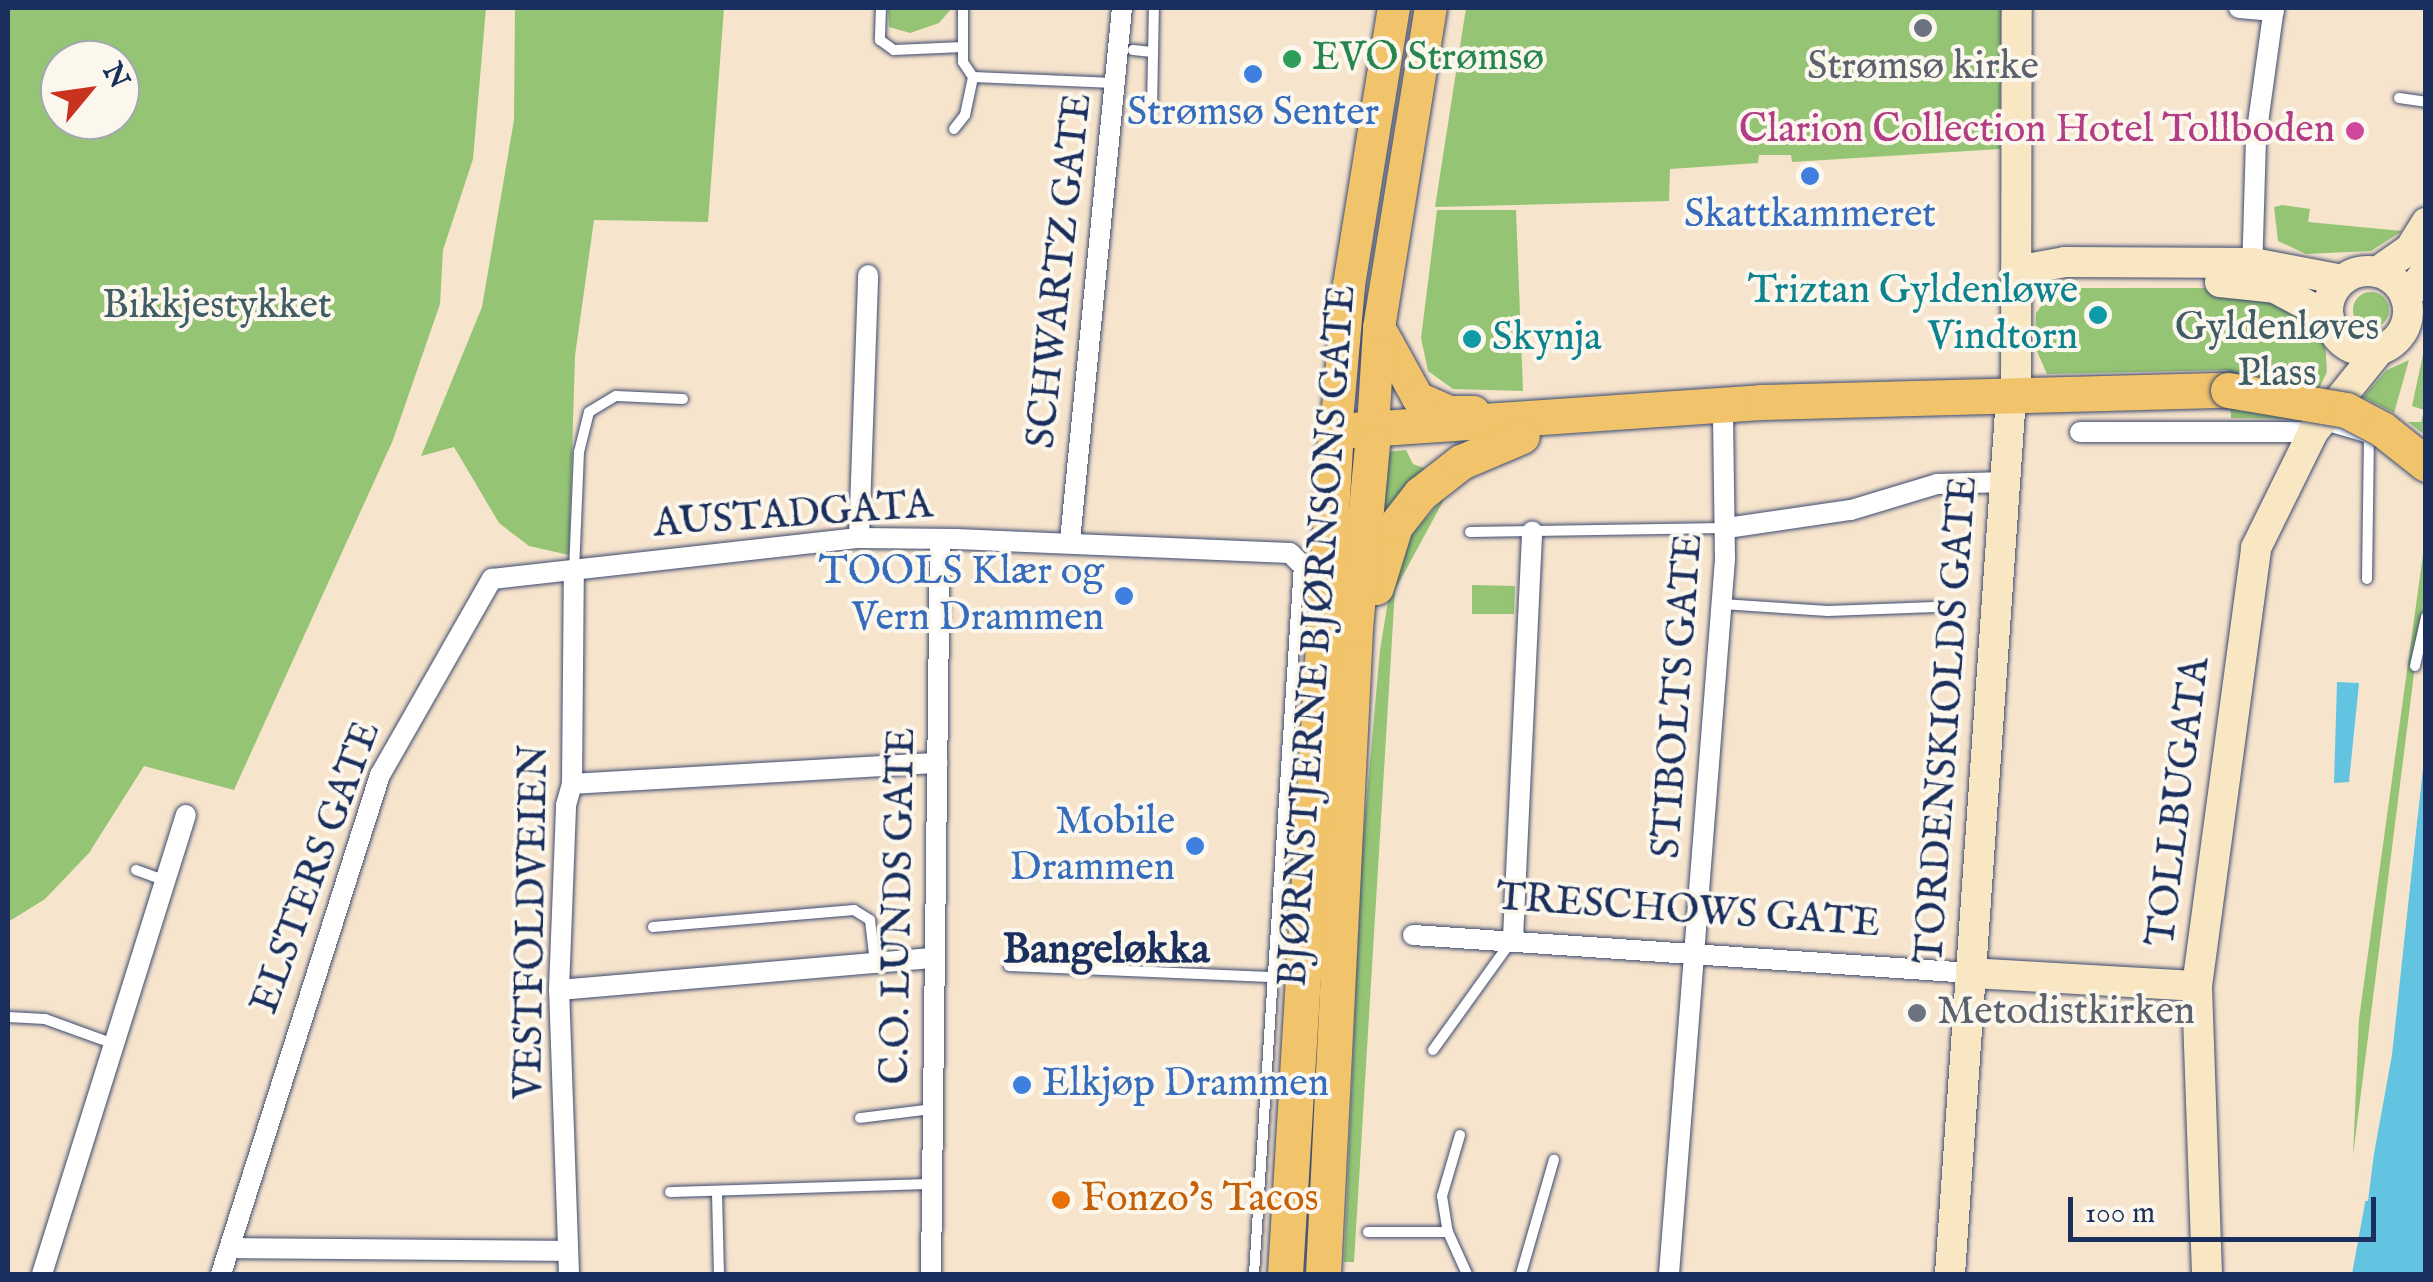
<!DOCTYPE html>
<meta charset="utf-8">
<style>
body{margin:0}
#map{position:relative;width:2433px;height:1282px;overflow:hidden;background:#f7e4cd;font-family:"IM FELL English",serif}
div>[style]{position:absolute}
.green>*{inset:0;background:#95c574}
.round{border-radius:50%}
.water>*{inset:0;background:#63c4e2}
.pier>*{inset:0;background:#f7e4cd}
.roads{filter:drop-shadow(0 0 2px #3c4a6f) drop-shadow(0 0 2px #3c4a6f)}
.service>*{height:10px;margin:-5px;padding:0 5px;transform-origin:5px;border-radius:5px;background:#fff}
.minor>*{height:20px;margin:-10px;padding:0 10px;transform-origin:10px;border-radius:10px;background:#fff}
.secondary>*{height:30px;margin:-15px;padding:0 15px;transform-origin:15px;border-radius:15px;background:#f9e7c3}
.secondary>.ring{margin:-15px;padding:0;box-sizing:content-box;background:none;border:30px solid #f9e7c3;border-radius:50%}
.primary>*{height:32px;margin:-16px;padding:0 16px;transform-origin:16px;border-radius:16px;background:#f1c36a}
.trunk>*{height:35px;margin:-17.5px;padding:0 17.5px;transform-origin:17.5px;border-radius:17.5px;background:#f1c36a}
.bridges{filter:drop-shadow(0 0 2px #3c4a6f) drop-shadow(0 0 2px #3c4a6f)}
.trunk-bridge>*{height:35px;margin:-17.5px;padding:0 17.5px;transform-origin:17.5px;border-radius:17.5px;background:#f1c36a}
.dots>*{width:28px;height:28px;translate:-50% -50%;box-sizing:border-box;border:5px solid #fbf7ec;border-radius:50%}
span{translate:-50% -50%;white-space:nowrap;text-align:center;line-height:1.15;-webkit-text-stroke:8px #fbf7ec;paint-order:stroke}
.leisure-label{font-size:40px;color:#27864d}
.left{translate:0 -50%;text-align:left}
.worship-label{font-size:40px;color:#5b616d}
.shop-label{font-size:40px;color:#366cbe}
.right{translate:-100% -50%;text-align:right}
.hotel-label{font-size:40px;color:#b23c85}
.street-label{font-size:40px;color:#1b2f5e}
.culture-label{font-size:40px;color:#0d838f}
.park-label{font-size:40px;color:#405c65}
.food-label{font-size:40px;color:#c56008}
.neighbourhood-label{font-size:42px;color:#1b2f5e;font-weight:700}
.frame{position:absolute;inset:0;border:10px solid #1b2f5e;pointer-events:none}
.north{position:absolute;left:40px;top:40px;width:100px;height:100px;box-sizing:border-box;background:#fbf7ec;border:2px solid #a1a7b3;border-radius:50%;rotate:61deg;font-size:28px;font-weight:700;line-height:40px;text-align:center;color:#1b2f5e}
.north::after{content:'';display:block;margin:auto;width:35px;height:45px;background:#c8321e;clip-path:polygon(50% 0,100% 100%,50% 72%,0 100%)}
.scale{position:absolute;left:2068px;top:1197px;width:308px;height:45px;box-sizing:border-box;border:5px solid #1b2f5e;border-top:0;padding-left:12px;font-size:30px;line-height:35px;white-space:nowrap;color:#1b2f5e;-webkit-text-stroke:8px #fbf7ec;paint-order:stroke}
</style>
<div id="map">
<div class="green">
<i style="clip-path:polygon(evenodd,8px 8px,486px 8px,473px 159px,443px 250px,440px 304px,393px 440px,234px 790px,144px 766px,89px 853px,45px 899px,8px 922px,8px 8px,60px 60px,120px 60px,120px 120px,60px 120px,60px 60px)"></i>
<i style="clip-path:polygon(515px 8px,724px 8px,708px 222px,594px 220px,575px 356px,569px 555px,529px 546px,499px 523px,454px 447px,421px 456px,482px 307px,514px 120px)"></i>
<i style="clip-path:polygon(888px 8px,952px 8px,939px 23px,910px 33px,889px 27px)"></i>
<i style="clip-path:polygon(1466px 8px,2001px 8px,2000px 149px,1792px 162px,1791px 155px,1759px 155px,1758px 163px,1670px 169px,1669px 201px,1435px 207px)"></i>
<i style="clip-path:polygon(2282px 205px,2310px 209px,2308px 222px,2402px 231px,2371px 251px,2306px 254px,2278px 241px,2274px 207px)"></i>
<i style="clip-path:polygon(1437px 210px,1516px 210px,1523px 391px,1453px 389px,1428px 371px,1421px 338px)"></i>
<i style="clip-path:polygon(2055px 288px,2240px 288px,2324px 324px,2327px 372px,2304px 419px,2231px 418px,2228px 370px,2047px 374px,2035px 347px,2036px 313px)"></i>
<i class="round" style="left:2353px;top:292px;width:36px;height:36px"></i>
<i style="clip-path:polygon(2425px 345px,2425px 435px,2408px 422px,2421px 422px,2424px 410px,2412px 406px)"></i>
<i style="clip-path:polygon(2409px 360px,2394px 413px,2363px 397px,2387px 370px)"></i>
<i style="clip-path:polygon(1406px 450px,1413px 464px,1427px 469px,1380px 526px,1383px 452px)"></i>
<i style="clip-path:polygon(1447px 494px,1395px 590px,1354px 1262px,1344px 1262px,1362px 851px,1380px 650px,1390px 589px,1408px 539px)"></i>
<i style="clip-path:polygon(2425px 540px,2425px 641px,2415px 666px,2353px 1156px,2359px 1019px)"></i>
<i style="clip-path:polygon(1472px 585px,1515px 586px,1514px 614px,1472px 614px)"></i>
</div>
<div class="water">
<i style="clip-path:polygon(2337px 682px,2359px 683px,2349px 782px,2334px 783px)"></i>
<i style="clip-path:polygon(2425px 746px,2425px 1274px,2352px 1274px,2392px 1055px)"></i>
</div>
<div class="pier">
<i style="clip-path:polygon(2426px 741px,2391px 1056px,2386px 1056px,2368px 1201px,2357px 1200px,2364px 1196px,2387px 1051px,2390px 979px)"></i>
</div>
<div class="roads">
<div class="service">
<i style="left:881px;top:8px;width:32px;rotate:92deg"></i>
<i style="left:880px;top:40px;width:17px;rotate:36deg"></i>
<i style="left:894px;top:50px;width:69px;rotate:-2.5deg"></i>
<i style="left:1133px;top:50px;width:19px;rotate:6deg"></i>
<i style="left:973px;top:77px;width:141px;rotate:2.4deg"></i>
<i style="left:2399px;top:98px;width:27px;rotate:8deg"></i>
<i style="left:1152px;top:108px;width:100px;rotate:-88.9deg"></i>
<i style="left:954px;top:129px;width:18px;rotate:-52deg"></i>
<i style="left:965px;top:115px;width:39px;rotate:-78deg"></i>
<i style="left:973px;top:77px;width:18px;rotate:-124deg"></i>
<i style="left:963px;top:62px;width:54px;rotate:-90deg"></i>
<i style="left:2324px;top:425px;width:43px;rotate:16.3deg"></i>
<i style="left:1470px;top:532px;width:254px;rotate:-0.9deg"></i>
<i style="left:574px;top:571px;width:119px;rotate:-87.6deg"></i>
<i style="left:579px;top:452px;width:41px;rotate:-76deg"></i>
<i style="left:589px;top:412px;width:31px;rotate:-31deg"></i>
<i style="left:616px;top:396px;width:67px;rotate:2.6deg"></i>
<i style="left:2367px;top:579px;width:141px;rotate:-89.2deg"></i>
<i style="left:1722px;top:604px;width:106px;rotate:3.8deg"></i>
<i style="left:1828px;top:611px;width:107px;rotate:-2.1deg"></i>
<i style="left:2415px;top:666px;width:50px;rotate:-77.3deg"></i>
<i style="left:136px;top:870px;width:30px;rotate:20deg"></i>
<i style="left:653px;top:927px;width:202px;rotate:-4.8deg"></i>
<i style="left:854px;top:910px;width:19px;rotate:32deg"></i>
<i style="left:870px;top:920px;width:43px;rotate:83.4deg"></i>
<i style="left:1009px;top:966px;width:262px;rotate:2.4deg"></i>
<i style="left:8px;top:1017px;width:37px;rotate:3deg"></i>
<i style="left:45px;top:1019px;width:73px;rotate:19.9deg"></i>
<i style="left:1433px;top:1050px;width:132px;rotate:-54.3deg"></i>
<i style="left:860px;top:1118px;width:73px;rotate:-7.1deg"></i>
<i style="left:1460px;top:1135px;width:64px;rotate:106.4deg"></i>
<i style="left:1442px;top:1196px;width:36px;rotate:81deg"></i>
<i style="left:1448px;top:1232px;width:46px;rotate:65.7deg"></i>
<i style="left:670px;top:1192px;width:261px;rotate:-1.8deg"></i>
<i style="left:717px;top:1193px;width:81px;rotate:88.6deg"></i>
<i style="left:1368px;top:1232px;width:80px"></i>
<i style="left:1254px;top:1274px;width:710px;rotate:-86.37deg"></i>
<i style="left:1521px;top:1274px;width:119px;rotate:-73.9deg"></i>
</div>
<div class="minor">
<i style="left:2239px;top:8px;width:35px;rotate:5deg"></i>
<i style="left:2252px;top:274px;width:137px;rotate:-88.3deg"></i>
<i style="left:2256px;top:137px;width:130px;rotate:-82.1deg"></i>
<i style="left:2080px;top:432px;width:233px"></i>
<i style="left:1727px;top:528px;width:125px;rotate:-8.3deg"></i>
<i style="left:1851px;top:510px;width:90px;rotate:-16.8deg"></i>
<i style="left:1937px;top:484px;width:68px;rotate:-1.7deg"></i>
<i style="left:859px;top:538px;width:263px;rotate:-88deg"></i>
<i style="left:1070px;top:541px;width:536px;rotate:-84.43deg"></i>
<i style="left:572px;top:784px;width:366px;rotate:-3.3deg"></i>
<i style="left:1413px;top:935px;width:559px;rotate:3.9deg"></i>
<i style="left:1513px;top:938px;width:407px;rotate:-87.3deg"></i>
<i style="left:559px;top:990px;width:374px;rotate:-4.9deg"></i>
<i style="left:230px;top:1248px;width:338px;rotate:0.5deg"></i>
<i style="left:42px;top:1274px;width:481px;rotate:-72.6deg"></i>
<i style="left:221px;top:1274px;width:524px;rotate:-72.33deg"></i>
<i style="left:380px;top:775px;width:226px;rotate:-60.3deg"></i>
<i style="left:492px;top:579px;width:369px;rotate:-6.4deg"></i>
<i style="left:859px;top:538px;width:97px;rotate:0.6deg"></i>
<i style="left:956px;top:539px;width:334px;rotate:2.4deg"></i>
<i style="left:1290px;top:553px;width:48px;rotate:45deg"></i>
<i style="left:569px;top:1274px;width:284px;rotate:-92deg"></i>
<i style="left:559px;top:990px;width:185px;rotate:-87.8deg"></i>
<i style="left:566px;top:805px;width:22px;rotate:-74deg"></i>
<i style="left:572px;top:784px;width:212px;rotate:-89.5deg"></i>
<i style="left:931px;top:1274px;width:735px;rotate:-89.3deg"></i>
<i style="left:1669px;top:1274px;width:717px;rotate:-85.52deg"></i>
<i style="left:1725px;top:559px;width:138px;rotate:-90.8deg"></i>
</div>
<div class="secondary">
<i style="left:2016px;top:271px;width:50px;rotate:-10.4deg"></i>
<i style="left:2065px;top:262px;width:188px;rotate:0.3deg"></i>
<i style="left:2253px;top:263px;width:91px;rotate:10.8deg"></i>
<i class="ring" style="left:2328px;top:271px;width:50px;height:50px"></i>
<i style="left:2377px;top:272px;width:40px;rotate:-34.9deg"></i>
<i style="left:2410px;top:249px;width:31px;rotate:-58deg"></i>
<i style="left:2220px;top:282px;width:55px;rotate:6.2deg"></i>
<i style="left:2275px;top:288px;width:61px;rotate:28.2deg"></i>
<i style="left:2406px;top:298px;width:34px;rotate:-53deg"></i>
<i style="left:2016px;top:392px;width:384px;rotate:-89.9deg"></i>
<i style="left:1971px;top:973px;width:226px;rotate:3.3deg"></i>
<i style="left:1950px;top:1274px;width:865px;rotate:-86.02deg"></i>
<i style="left:2207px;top:1274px;width:288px;rotate:-92deg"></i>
<i style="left:2197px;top:986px;width:442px;rotate:-82.3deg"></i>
<i style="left:2256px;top:548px;width:129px;rotate:-63.8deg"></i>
<i style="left:2313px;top:432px;width:107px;rotate:-51.1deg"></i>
</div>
<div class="primary">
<i style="left:1381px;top:331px;width:77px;rotate:61.1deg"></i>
<i style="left:1418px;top:398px;width:35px;rotate:24deg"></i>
<i style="left:1450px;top:412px;width:24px"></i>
<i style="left:1336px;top:431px;width:147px;rotate:-84.9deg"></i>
<i style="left:1349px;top:285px;width:281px;rotate:-80.8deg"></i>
<i style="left:1372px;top:444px;width:116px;rotate:-86.5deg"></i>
<i style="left:1379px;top:328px;width:324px;rotate:-80.8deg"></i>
</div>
<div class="trunk">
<i style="left:1336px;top:431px;width:426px;rotate:-3.9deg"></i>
<i style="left:1761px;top:402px;width:467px;rotate:-1.5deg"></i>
<i style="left:1376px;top:587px;width:64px;rotate:-72.7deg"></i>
<i style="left:1395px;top:526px;width:41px;rotate:-52deg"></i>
<i style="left:1420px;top:494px;width:52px;rotate:-38deg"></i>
<i style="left:1461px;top:462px;width:66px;rotate:-23.1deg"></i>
<i style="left:1285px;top:1274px;width:845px;rotate:-86.54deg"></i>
<i style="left:1323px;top:1274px;width:647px;rotate:-87.16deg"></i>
<i style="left:1355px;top:628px;width:185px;rotate:-84.7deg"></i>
</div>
</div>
<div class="bridges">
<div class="trunk-bridge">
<i style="left:2228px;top:390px;width:120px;rotate:9.6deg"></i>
<i style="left:2346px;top:410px;width:41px;rotate:27.8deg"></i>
<i style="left:2382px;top:429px;width:56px;rotate:38.5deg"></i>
</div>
</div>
<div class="dots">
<i style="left:1923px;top:28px;background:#6b7280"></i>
<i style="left:1292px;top:59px;background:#2e9e5b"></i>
<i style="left:1253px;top:74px;background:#3f7fe0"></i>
<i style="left:2355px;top:131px;background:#d1479c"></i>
<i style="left:1810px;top:176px;background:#3f7fe0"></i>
<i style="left:2098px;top:315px;background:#0f9aa8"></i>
<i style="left:1472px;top:339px;background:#0f9aa8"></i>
<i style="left:1124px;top:596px;background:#3f7fe0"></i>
<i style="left:1195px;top:846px;background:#3f7fe0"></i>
<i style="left:1917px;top:1013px;background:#6b7280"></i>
<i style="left:1022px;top:1085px;background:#3f7fe0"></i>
<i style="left:1061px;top:1200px;background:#e8710a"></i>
</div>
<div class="leisure-label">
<span class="left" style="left:1312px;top:59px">EVO Strømsø</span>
</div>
<div class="worship-label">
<span style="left:1923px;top:68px">Strømsø kirke</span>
<span class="left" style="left:1937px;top:1013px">Metodistkirken</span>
</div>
<div class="shop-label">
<span style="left:1253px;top:114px">Strømsø Senter</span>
<span style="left:1810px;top:216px">Skattkammeret</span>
<span class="right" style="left:1104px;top:596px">TOOLS Klær og<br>Vern Drammen</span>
<span class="right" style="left:1175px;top:846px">Mobile<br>Drammen</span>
<span class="left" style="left:1042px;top:1085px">Elkjøp Drammen</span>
</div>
<div class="hotel-label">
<span class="right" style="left:2335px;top:131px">Clarion Collection Hotel Tollboden</span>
</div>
<div class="street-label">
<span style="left:1061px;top:271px;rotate:-84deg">SCHWARTZ GATE</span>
<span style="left:793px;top:516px;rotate:-4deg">AUSTADGATA</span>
<span style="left:1319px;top:636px;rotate:-86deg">BJØRNSTJERNE BJØRNSONS GATE</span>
<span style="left:1679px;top:696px;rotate:-86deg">STIBOLTS GATE</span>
<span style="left:1948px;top:720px;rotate:-86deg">TORDENSKIOLDS GATE</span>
<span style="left:2180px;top:802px;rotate:-83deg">TOLLBUGATA</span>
<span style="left:317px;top:868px;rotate:-70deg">ELSTERS GATE</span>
<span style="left:900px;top:906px;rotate:-89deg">C.O. LUNDS GATE</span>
<span style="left:1688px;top:912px;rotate:4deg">TRESCHOWS GATE</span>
<span style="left:533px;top:922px;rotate:-89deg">VESTFOLDVEIEN</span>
</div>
<div class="culture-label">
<span class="right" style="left:2078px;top:315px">Triztan Gyldenløwe<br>Vindtorn</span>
<span class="left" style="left:1492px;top:339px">Skynja</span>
</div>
<div class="park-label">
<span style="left:217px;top:307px">Bikkjestykket</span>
<span style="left:2277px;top:352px">Gyldenløves<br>Plass</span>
</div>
<div class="food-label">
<span class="left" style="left:1081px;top:1200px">Fonzo's Tacos</span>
</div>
<div class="neighbourhood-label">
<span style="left:1106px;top:951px">Bangeløkka</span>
</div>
<div class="frame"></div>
<div class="north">N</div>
<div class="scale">100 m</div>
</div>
